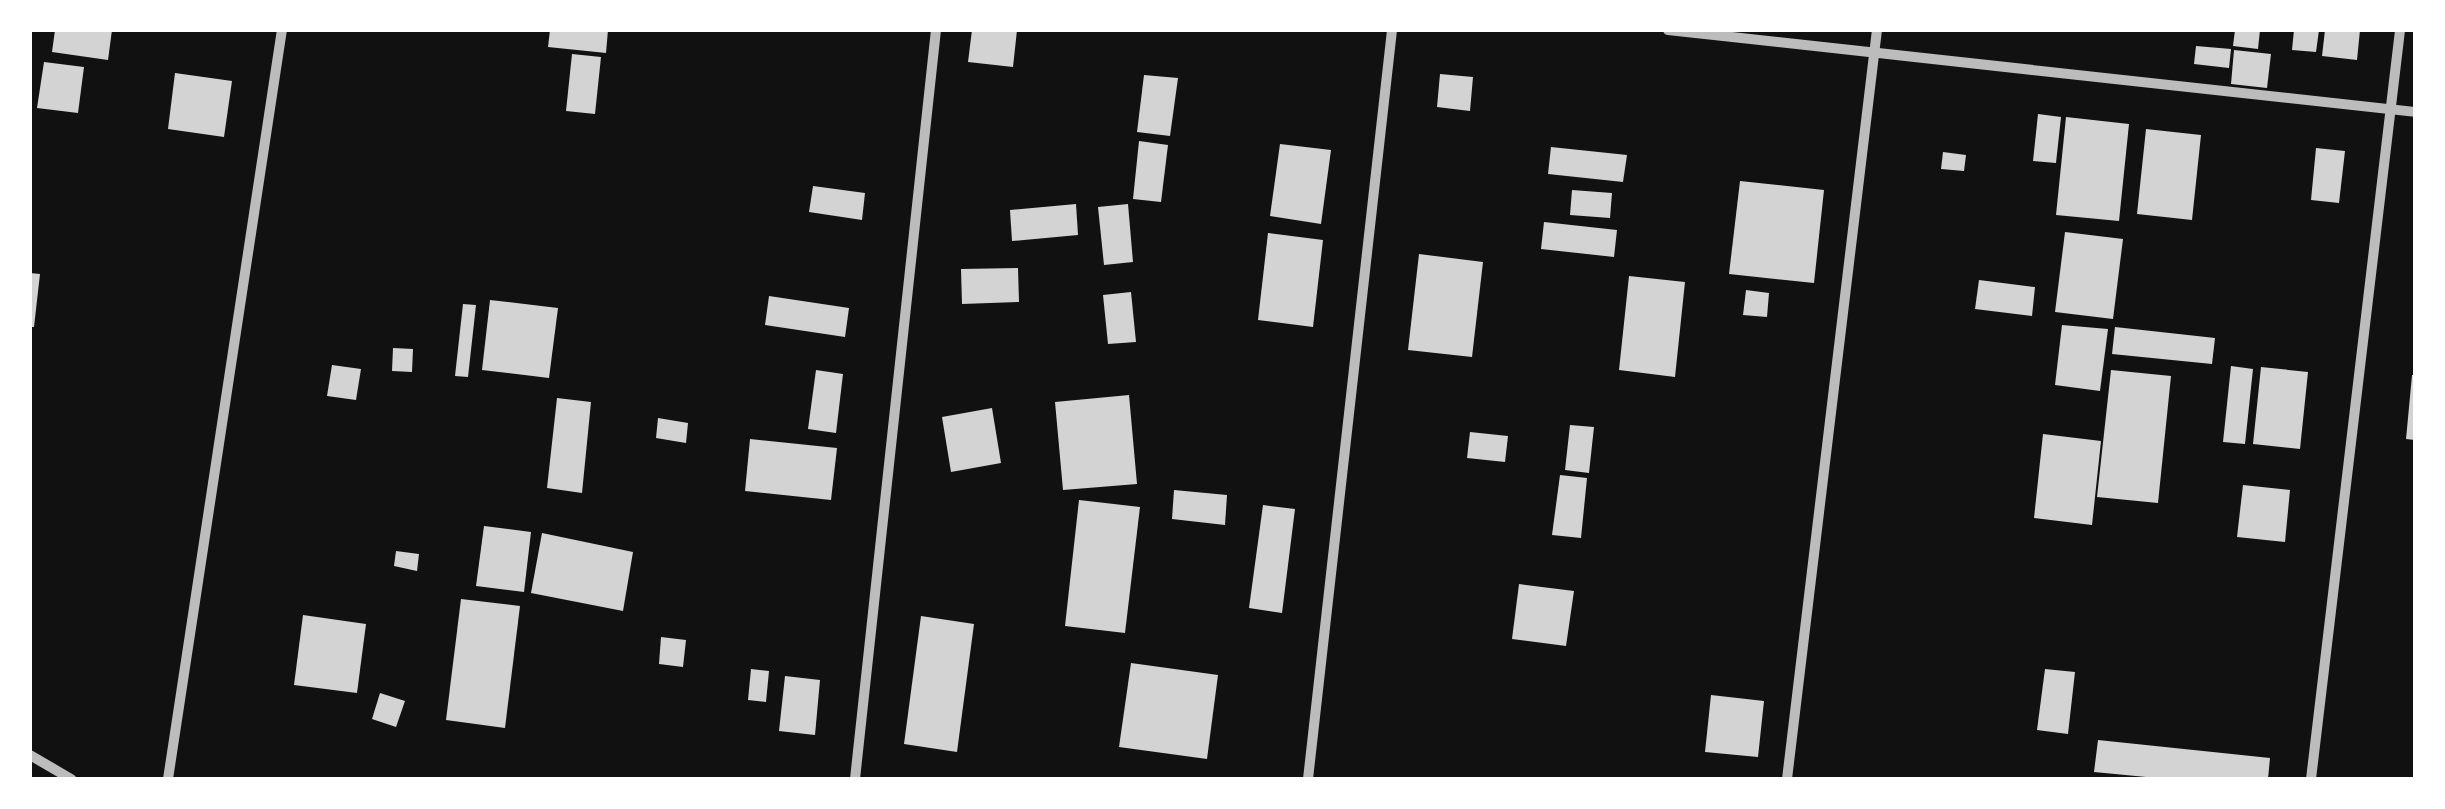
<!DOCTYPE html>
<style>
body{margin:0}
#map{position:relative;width:2445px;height:809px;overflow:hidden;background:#111;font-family:"Source Sans 3",sans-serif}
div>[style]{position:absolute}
.building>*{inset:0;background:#d3d3d3}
.minor>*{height:10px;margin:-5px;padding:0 5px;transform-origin:5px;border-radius:5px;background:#bcbcbc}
span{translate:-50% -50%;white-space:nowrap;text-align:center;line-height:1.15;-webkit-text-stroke:9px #fff;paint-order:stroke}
.frame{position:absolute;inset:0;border:32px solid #fff;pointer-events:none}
</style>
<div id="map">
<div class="building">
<i style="clip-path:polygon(55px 30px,112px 30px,108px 60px,52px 52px)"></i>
<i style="clip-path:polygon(550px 30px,608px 30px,606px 53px,548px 47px)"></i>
<i style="clip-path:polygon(972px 30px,1017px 30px,1013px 67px,968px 62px)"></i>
<i style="clip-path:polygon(2235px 30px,2260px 30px,2258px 49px,2233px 46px)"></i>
<i style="clip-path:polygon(2294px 30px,2319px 30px,2316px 52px,2292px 50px)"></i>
<i style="clip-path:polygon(2325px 30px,2360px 30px,2357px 60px,2322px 56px)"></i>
<i style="clip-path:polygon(2196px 46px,2231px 49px,2229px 68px,2194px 64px)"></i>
<i style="clip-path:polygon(2234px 50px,2271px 54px,2267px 88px,2231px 84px)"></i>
<i style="clip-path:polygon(572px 54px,601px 57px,595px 114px,566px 111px)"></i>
<i style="clip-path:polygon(44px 62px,84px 67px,78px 113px,37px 108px)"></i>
<i style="clip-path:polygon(175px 73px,232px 81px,224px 137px,168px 129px)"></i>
<i style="clip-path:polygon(1440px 74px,1473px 77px,1470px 111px,1437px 107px)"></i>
<i style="clip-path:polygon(1144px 75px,1178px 78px,1170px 136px,1137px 132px)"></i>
<i style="clip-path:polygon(2038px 114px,2061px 117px,2056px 163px,2033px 161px)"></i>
<i style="clip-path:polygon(2066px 117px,2129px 124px,2119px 221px,2056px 215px)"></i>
<i style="clip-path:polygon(2146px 129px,2201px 135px,2192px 220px,2137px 214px)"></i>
<i style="clip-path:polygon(1139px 141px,1168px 145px,1161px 202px,1133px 199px)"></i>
<i style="clip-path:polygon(1280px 144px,1331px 150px,1321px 224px,1270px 216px)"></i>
<i style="clip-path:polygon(1551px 147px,1627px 155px,1623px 182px,1548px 174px)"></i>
<i style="clip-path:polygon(2316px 148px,2345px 151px,2339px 203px,2311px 200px)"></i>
<i style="clip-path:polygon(1943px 152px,1966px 155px,1964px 171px,1941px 169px)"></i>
<i style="clip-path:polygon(1740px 181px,1824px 190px,1814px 283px,1729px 274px)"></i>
<i style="clip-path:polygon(813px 186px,865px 193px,862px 220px,809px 212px)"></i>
<i style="clip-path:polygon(1572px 190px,1612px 193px,1610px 218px,1570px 215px)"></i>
<i style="clip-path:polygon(1076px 204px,1078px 235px,1012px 241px,1010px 210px)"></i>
<i style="clip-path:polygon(1128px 204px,1133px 262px,1104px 265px,1098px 207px)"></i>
<i style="clip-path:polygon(1544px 222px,1617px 230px,1614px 257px,1541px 249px)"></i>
<i style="clip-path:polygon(2065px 232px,2123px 239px,2113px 319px,2055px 312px)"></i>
<i style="clip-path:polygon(1268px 233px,1323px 240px,1313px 327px,1258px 320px)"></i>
<i style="clip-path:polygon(1419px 254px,1483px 262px,1472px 357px,1408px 350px)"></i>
<i style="clip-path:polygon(1018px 268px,1019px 302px,962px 304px,961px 269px)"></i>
<i style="clip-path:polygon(30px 273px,40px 274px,34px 327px,30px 327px)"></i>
<i style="clip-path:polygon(1629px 276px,1685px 282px,1675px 377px,1619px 370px)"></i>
<i style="clip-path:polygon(1979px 280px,2035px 287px,2032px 316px,1975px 309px)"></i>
<i style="clip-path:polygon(1746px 290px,1769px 293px,1767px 317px,1743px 315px)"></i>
<i style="clip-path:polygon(1131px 292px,1136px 342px,1108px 344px,1103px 295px)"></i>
<i style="clip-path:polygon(769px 296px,849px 308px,845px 337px,765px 325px)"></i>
<i style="clip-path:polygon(490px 300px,558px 308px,549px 378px,482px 370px)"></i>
<i style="clip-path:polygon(463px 304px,476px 305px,468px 377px,455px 376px)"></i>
<i style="clip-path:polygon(2062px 325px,2108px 329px,2100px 391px,2055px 385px)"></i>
<i style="clip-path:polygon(2115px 327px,2215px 338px,2212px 364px,2112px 354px)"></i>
<i style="clip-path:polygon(393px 348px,413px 349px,412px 372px,392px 371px)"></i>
<i style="clip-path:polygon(332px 365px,361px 369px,356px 400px,327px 396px)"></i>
<i style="clip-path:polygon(2231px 366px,2253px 369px,2245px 444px,2223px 442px)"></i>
<i style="clip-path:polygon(2261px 367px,2308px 372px,2300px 449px,2253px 444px)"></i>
<i style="clip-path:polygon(816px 370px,843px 374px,836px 433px,808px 429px)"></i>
<i style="clip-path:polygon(2111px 370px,2171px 376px,2158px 503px,2097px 497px)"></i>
<i style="clip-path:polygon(2412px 375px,2415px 375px,2415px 440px,2406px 439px)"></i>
<i style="clip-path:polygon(1129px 395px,1137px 484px,1063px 490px,1055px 402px)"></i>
<i style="clip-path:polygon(557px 398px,591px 402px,582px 493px,547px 488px)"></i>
<i style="clip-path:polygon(992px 408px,1001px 463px,951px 472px,942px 417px)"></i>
<i style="clip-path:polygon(658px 418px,688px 423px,686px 443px,656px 438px)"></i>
<i style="clip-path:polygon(1570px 425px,1594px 427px,1589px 473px,1565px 470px)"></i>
<i style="clip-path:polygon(1470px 432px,1508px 436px,1505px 462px,1467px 458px)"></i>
<i style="clip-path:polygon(2043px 434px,2101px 441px,2092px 525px,2034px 518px)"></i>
<i style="clip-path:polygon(750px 439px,837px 448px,831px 500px,745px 491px)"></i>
<i style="clip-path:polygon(1560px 475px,1587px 478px,1581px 538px,1552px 535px)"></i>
<i style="clip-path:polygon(2243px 485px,2290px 490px,2285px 542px,2237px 537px)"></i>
<i style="clip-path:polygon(1174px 490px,1227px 495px,1225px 525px,1172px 519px)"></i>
<i style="clip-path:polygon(1079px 500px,1140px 507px,1125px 633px,1065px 626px)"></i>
<i style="clip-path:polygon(1263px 505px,1295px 509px,1282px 613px,1249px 608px)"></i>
<i style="clip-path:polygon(484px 526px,531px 532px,524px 592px,476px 586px)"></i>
<i style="clip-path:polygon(542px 533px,633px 552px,623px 611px,531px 593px)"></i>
<i style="clip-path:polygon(396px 551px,419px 554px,417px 571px,394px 566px)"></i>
<i style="clip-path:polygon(1519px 584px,1574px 591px,1566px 646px,1512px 639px)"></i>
<i style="clip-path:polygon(461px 599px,520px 606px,505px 728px,446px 720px)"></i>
<i style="clip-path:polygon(303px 615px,366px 624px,357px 693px,294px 685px)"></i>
<i style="clip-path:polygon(921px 616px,974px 624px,957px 752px,904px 744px)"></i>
<i style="clip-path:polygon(661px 637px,686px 640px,683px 667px,659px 664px)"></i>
<i style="clip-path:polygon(1131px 663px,1218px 675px,1207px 759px,1119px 747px)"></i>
<i style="clip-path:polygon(751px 669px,769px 671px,766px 702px,748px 700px)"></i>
<i style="clip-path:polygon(2045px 669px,2075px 672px,2068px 734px,2037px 730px)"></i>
<i style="clip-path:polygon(785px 676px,820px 680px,815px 735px,779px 731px)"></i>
<i style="clip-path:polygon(380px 693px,405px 701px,396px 727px,372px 719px)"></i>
<i style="clip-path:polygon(1711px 695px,1764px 701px,1758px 757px,1705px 752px)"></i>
<i style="clip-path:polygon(2098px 740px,2270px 758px,2268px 779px,2167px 779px,2094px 772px)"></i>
</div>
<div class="minor">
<i style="left:1668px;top:30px;width:751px;rotate:6.26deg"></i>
<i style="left:30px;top:755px;width:48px;rotate:30.3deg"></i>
<i style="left:168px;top:779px;width:758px;rotate:-81.35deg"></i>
<i style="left:855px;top:779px;width:753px;rotate:-83.83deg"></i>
<i style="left:1308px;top:779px;width:754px;rotate:-83.6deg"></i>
<i style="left:1787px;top:779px;width:754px;rotate:-83.15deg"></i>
<i style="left:2311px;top:779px;width:754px;rotate:-83.22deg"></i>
</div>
<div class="frame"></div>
</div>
